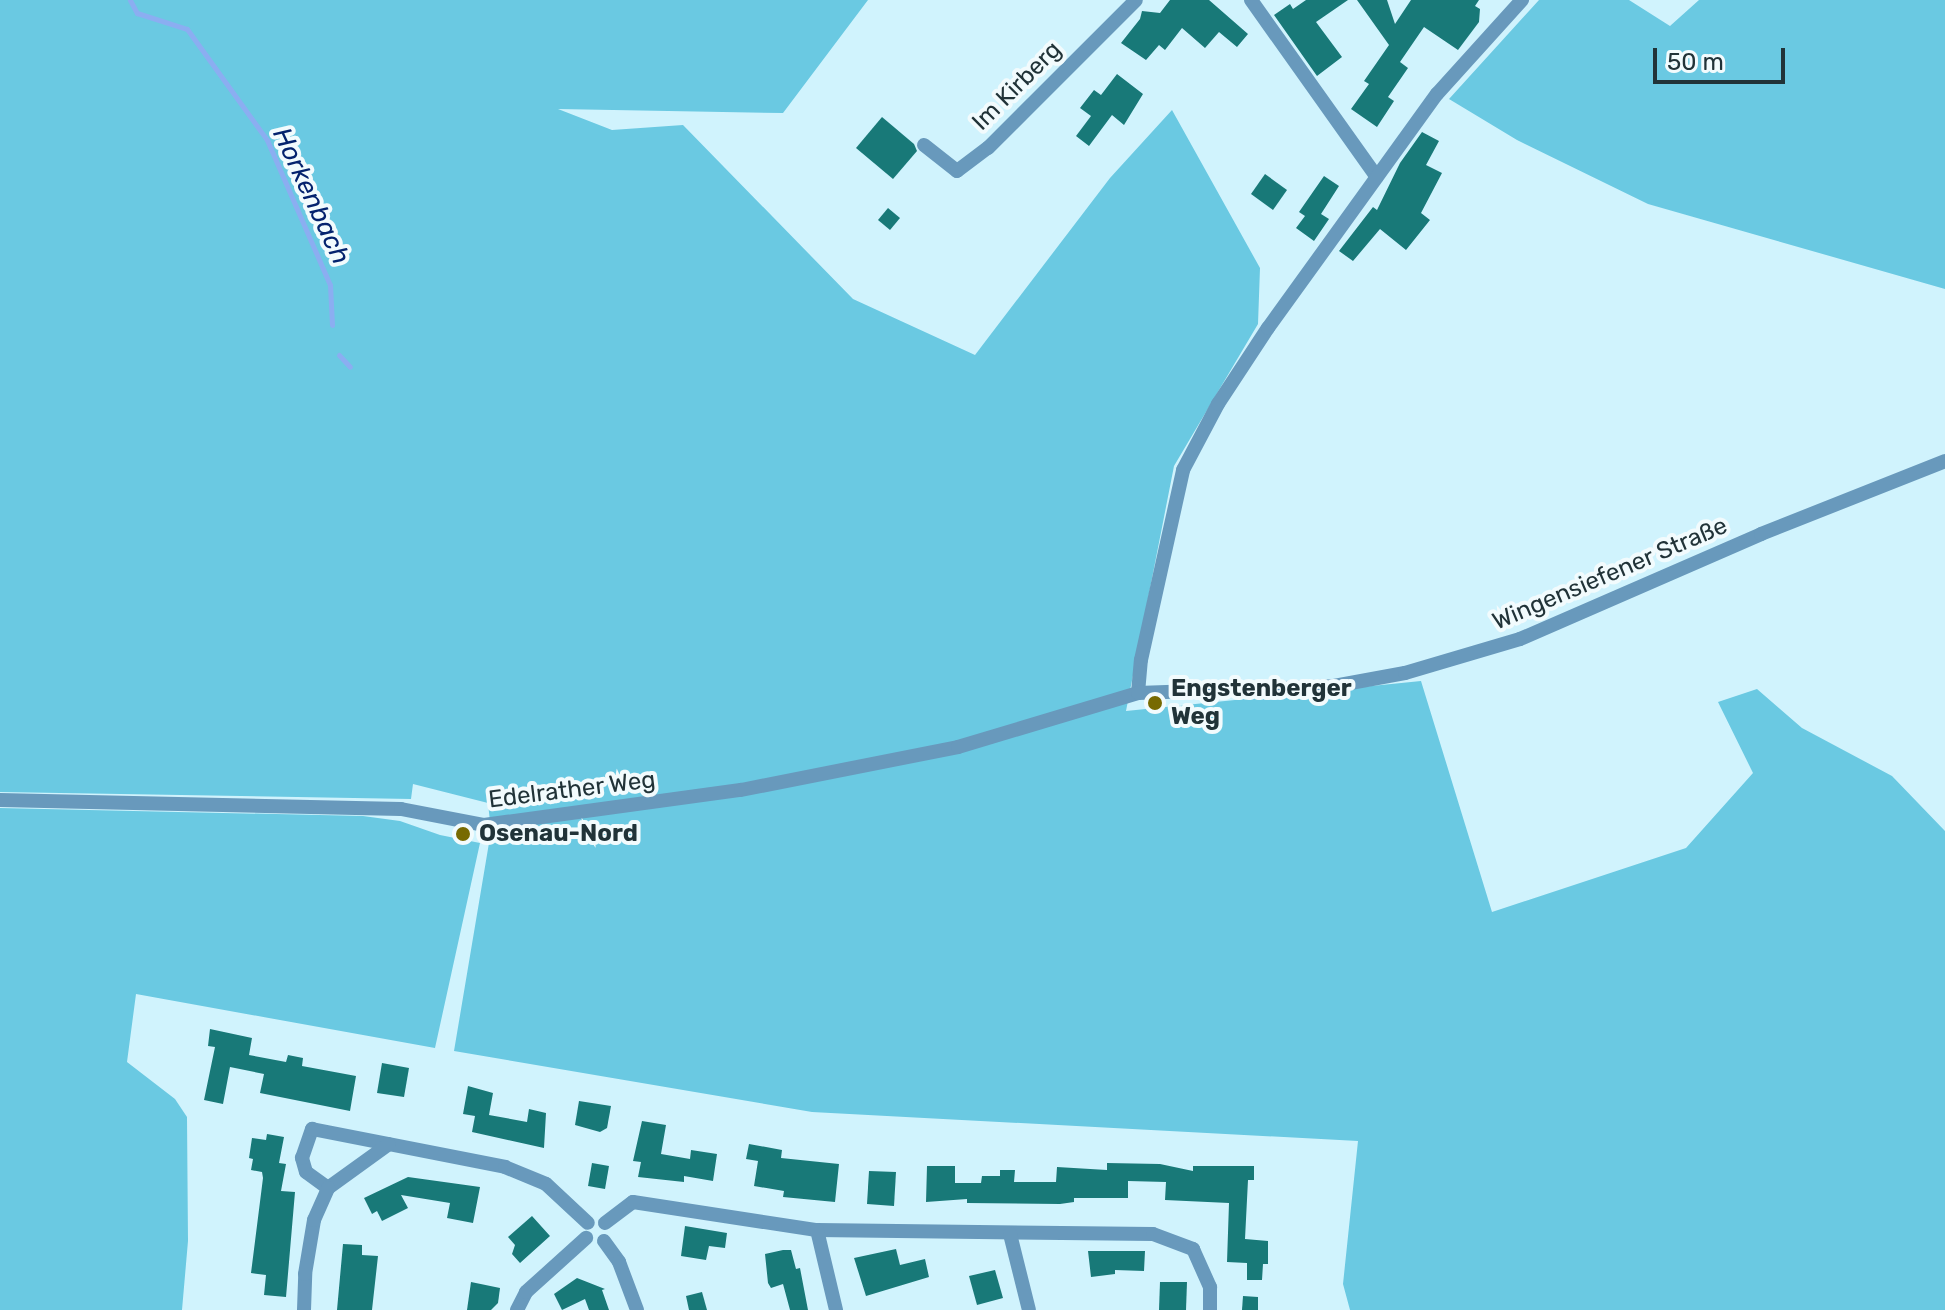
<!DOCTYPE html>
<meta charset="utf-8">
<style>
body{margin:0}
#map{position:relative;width:1945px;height:1310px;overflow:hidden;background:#d0f3fd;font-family:Rubik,sans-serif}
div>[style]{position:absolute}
.green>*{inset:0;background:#6ac9e2}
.stream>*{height:5px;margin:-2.5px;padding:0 2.5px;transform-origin:2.5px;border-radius:2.5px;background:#8baef1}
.building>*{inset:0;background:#187978}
.street>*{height:14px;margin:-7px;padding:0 7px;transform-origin:7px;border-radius:7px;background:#6899bc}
.dots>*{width:22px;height:22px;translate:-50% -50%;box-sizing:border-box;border:4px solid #f2fbfd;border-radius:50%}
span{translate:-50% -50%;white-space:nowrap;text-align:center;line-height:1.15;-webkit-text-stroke:8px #f2fbfd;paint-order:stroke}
.street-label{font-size:24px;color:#213338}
.poi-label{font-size:24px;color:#213338;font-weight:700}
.left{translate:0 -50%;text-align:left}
.water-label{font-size:26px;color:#04236e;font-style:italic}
.scale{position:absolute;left:1653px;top:48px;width:132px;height:36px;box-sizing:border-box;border:4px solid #213338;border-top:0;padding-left:10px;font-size:24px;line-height:28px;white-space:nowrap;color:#213338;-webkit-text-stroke:6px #f2fbfd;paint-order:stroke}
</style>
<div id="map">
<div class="green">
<i style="clip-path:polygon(0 0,868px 0,783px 113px,558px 109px,612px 130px,683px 125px,853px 299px,975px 355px,1110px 178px,1172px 110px,1260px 268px,1258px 324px,1174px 466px,1126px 711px,1421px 681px,1492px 912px,1686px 848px,1753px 773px,1718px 702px,1757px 689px,1802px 728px,1892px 776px,1945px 831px,1945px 1310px,1350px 1310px,1343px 1284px,1358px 1141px,812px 1112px,454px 1051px,491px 831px,488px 803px,413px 784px,411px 799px,0 792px)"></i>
<i style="clip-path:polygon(1539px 0,1629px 0,1670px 26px,1699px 0,1945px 0,1945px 289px,1648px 204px,1517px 140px,1449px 99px)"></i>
<i style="clip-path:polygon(0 808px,363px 816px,400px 821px,440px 835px,480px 843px,435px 1048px,136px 994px,127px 1062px,175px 1099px,187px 1117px,188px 1241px,182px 1310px,0 1310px)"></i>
</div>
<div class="stream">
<i style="left:130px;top:0;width:15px;rotate:62deg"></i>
<i style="left:137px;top:13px;width:52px;rotate:17.7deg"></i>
<i style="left:187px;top:29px;width:137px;rotate:54.2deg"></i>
<i style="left:267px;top:140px;width:158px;rotate:66.5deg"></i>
<i style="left:330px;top:285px;width:40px;rotate:87.1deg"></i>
<i style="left:339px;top:355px;width:16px;rotate:47deg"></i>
</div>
<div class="building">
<i style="clip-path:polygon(1170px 0,1209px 0,1248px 34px,1237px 47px,1219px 32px,1205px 48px,1182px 28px,1165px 50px,1159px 45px,1146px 60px,1121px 43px,1140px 19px,1142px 11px,1160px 13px)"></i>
<i style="clip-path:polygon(1306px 0,1348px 0,1316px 22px,1342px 57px,1317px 76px,1274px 15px,1290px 4px,1293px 9px)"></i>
<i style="clip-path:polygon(1357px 0,1387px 0,1395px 24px,1411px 0,1479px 0,1475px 6px,1480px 9px,1479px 22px,1458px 50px,1424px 27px,1400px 62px,1408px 68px,1388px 97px,1394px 101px,1377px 127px,1351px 109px,1369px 84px,1364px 81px,1389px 45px)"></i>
<i style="clip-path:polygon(1117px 74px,1143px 94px,1124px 125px,1112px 115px,1089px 146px,1076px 136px,1091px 116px,1080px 108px,1094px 90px,1101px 95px)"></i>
<i style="clip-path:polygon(882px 117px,914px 144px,917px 151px,893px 179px,856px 148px)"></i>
<i style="clip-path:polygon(1422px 132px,1439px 141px,1426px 165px,1442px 173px,1421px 213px,1430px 220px,1406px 250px,1380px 229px,1353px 261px,1339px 251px,1373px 207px,1377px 210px,1400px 163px)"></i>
<i style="clip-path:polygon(1265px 174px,1287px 190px,1273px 210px,1251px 194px)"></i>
<i style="clip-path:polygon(1324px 176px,1339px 186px,1321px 214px,1329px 219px,1314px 241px,1296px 228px,1305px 216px,1299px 212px)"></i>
<i style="clip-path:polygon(888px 208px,900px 218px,890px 230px,878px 220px)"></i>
<i style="clip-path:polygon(210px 1029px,252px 1038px,249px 1055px,286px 1062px,288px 1055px,303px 1058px,302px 1066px,356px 1076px,350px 1111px,260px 1093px,264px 1074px,230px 1067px,223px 1104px,204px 1100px,215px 1047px,208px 1046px)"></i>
<i style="clip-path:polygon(382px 1063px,409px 1068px,404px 1097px,377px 1093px)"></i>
<i style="clip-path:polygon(468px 1086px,493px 1093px,489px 1115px,527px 1122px,529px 1109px,546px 1113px,544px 1148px,472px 1132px,475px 1116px,463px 1114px)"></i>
<i style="clip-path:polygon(579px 1101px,611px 1106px,607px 1128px,600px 1132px,575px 1125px)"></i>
<i style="clip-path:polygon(642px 1121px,666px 1125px,661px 1154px,690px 1159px,691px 1150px,717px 1154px,713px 1181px,684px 1176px,684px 1182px,638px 1177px,641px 1162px,633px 1161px)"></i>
<i style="clip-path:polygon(267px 1134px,284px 1137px,279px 1163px,286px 1164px,281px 1191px,295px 1192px,286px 1297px,264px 1295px,266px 1275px,251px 1273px,263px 1178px,262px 1172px,251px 1170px,253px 1159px,249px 1158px,252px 1138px,266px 1140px)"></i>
<i style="clip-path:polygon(749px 1144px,782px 1150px,781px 1158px,839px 1164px,835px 1202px,783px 1197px,784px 1191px,754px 1186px,758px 1161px,746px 1159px)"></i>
<i style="clip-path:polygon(592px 1163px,609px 1166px,605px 1189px,588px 1186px)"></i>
<i style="clip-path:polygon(1107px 1163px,1160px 1164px,1193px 1171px,1193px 1166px,1254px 1166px,1254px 1180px,1248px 1180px,1245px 1239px,1268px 1241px,1268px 1264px,1263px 1264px,1262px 1280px,1247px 1280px,1247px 1263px,1227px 1262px,1229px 1203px,1165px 1200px,1166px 1182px,1128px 1181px,1128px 1198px,1074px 1198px,1074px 1202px,1060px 1204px,967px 1203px,967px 1199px,926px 1202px,927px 1166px,955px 1166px,955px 1183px,981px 1183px,982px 1176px,1000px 1176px,1000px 1170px,1015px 1170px,1014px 1182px,1056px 1182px,1057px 1167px,1107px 1170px)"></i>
<i style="clip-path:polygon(869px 1171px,896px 1172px,894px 1206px,867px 1204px)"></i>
<i style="clip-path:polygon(408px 1177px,480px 1187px,473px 1223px,447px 1218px,450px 1203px,401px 1195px,408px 1208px,382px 1221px,377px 1211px,372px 1214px,364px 1198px)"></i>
<i style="clip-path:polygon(532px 1216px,550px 1236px,520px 1263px,512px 1254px,515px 1245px,508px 1237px)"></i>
<i style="clip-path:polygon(685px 1226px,727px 1233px,725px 1248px,709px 1246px,706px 1260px,681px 1256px)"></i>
<i style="clip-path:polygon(343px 1244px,362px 1245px,362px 1255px,378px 1256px,372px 1310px,337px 1310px)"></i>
<i style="clip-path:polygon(896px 1249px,900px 1265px,925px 1259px,929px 1277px,866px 1296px,854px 1258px)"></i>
<i style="clip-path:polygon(783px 1250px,791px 1250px,796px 1269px,800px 1268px,808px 1310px,790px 1310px,783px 1284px,771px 1288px,768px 1283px,765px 1254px)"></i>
<i style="clip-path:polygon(1088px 1251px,1145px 1251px,1144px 1271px,1115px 1270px,1115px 1274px,1091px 1277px)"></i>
<i style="clip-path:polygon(995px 1270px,1003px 1298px,977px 1305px,969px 1276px)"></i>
<i style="clip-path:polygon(577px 1278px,605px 1289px,602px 1290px,609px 1310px,589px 1310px,585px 1299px,562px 1310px,554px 1294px)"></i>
<i style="clip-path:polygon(471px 1282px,500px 1288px,498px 1303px,491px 1310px,467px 1310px)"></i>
<i style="clip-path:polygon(1160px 1282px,1187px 1282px,1186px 1310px,1159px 1310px)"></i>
<i style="clip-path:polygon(702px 1292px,707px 1310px,689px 1310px,686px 1296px)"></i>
<i style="clip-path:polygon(1243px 1296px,1258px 1297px,1258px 1310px,1242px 1310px)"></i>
</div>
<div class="street">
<i style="left:1251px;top:0;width:217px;rotate:54.6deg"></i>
<i style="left:924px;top:145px;width:42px;rotate:38.2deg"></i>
<i style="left:957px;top:171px;width:39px;rotate:-37deg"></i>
<i style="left:988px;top:148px;width:209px;rotate:-45deg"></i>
<i style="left:1138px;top:693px;width:33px;rotate:-85deg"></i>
<i style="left:1141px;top:660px;width:195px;rotate:-77.5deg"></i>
<i style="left:1183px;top:470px;width:75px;rotate:-62.1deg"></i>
<i style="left:1218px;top:404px;width:91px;rotate:-56.7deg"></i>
<i style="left:1268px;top:328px;width:289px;rotate:-54.2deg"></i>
<i style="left:1437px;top:94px;width:127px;rotate:-47.9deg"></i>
<i style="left:0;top:800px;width:401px;rotate:1.3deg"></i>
<i style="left:401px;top:809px;width:85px;rotate:10.9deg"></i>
<i style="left:484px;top:825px;width:259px;rotate:-7.8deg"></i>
<i style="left:741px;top:790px;width:221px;rotate:-11.2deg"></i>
<i style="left:958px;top:747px;width:188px;rotate:-16.7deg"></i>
<i style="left:1138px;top:693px;width:196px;rotate:-2deg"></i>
<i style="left:1334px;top:686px;width:72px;rotate:-10.4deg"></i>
<i style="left:1405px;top:673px;width:120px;rotate:-16.5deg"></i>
<i style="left:1520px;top:639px;width:263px;rotate:-23.5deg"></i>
<i style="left:1761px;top:534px;width:198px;rotate:-21.6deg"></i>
<i style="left:328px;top:1188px;width:27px;rotate:-144deg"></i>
<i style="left:306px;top:1172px;width:15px;rotate:-106deg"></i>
<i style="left:302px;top:1158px;width:31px;rotate:-71deg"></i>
<i style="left:312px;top:1129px;width:197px;rotate:11.1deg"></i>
<i style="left:505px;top:1167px;width:44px;rotate:22.5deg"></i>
<i style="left:546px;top:1184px;width:57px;rotate:42.9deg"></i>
<i style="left:328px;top:1188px;width:75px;rotate:-35.8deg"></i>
<i style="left:605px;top:1223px;width:35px;rotate:-37deg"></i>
<i style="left:633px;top:1202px;width:186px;rotate:8.7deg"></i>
<i style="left:817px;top:1230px;width:336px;rotate:0.7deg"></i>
<i style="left:1153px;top:1234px;width:43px;rotate:20.6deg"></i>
<i style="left:1193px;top:1249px;width:42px;rotate:65.9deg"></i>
<i style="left:1210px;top:1287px;width:23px;rotate:90deg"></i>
<i style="left:817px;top:1230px;width:82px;rotate:76.6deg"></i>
<i style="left:1010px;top:1234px;width:78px;rotate:76deg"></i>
<i style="left:604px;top:1241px;width:26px;rotate:54deg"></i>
<i style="left:619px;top:1262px;width:51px;rotate:69.4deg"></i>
<i style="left:304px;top:1310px;width:36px;rotate:-88deg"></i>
<i style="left:305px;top:1274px;width:55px;rotate:-80.5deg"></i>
<i style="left:314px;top:1220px;width:35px;rotate:-66deg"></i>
<i style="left:517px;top:1310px;width:20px;rotate:-63deg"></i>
<i style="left:526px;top:1292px;width:81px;rotate:-42deg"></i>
</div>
<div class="dots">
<i style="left:1155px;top:703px;background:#776a01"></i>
<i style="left:463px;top:834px;background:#776a01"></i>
</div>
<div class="street-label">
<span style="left:1017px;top:86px;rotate:-45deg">Im Kirberg</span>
<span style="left:1610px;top:574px;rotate:-23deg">Wingensiefener Straße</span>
<span style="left:572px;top:790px;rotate:-7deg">Edelrather Weg</span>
</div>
<div class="poi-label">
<span class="left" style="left:1171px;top:703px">Engstenberger<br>Weg</span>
<span class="left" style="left:479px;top:834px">Osenau-Nord</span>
</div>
<div class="water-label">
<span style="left:311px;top:196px;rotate:65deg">Horkenbach</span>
</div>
<div class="scale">50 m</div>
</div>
